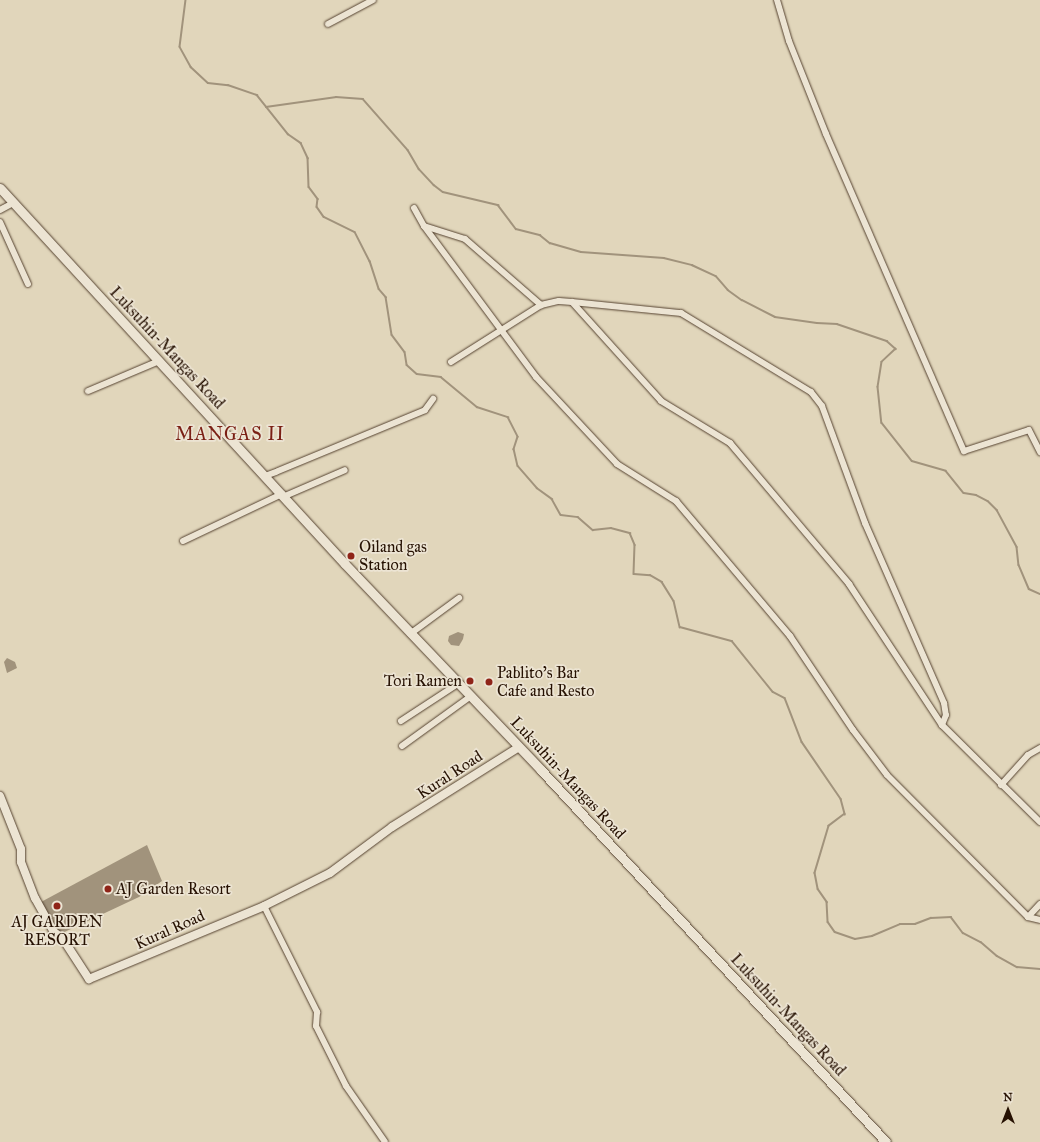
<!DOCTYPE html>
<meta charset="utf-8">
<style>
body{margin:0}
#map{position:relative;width:1040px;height:1142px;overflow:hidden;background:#e1d6bb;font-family:"IM FELL Great Primer",serif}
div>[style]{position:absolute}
.water>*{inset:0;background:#a1937c}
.stream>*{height:1.5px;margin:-0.75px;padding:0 0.75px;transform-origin:0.75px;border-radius:0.75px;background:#a1937c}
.roads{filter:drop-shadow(0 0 1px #554230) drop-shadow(0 0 1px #554230)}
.minor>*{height:6px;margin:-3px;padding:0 3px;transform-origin:3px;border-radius:3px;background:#ece4d3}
.tertiary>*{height:8px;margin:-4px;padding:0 4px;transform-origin:4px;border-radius:4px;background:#ece4d3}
.secondary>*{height:9px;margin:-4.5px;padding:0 4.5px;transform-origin:4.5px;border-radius:4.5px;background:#ece4d3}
.dots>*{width:11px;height:11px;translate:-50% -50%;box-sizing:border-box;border:2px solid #ece4d3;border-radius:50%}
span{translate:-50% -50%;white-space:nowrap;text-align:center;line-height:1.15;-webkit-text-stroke:3.5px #ece4d3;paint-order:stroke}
.street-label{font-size:16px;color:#261102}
.poi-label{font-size:16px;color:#261102}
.left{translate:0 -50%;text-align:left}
.right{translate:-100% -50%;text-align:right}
.quarter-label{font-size:18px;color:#7a1f14;letter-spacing:1px}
.north{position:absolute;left:988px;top:1090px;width:40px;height:40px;-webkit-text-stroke:3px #ece4d3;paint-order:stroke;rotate:0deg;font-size:11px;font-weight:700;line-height:16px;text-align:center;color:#261102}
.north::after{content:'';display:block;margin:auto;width:14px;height:18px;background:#261102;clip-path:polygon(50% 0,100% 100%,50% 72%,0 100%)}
</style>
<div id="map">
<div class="water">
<i style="clip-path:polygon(458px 632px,464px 634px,463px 639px,459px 646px,451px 645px,448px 641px,449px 636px)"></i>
<i style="clip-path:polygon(7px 658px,15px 662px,17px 668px,7px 673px,4px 662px)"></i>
<i style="clip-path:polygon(147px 845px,162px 881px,139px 897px,58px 935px,41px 902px)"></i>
</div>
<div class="stream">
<i style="left:186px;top:0;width:47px;rotate:97.3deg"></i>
<i style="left:180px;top:47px;width:23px;rotate:61deg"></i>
<i style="left:191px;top:67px;width:23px;rotate:43deg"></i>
<i style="left:208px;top:83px;width:20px;rotate:6deg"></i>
<i style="left:228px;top:85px;width:31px;rotate:19deg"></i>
<i style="left:257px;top:95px;width:50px;rotate:51.5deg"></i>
<i style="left:288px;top:134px;width:16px;rotate:35deg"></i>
<i style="left:301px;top:143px;width:17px;rotate:65deg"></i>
<i style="left:308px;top:158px;width:29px;rotate:88deg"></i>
<i style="left:309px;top:187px;width:15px;rotate:53deg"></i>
<i style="left:318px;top:199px;width:8px;rotate:97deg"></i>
<i style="left:317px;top:207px;width:12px;rotate:55deg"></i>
<i style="left:324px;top:217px;width:34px;rotate:26deg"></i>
<i style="left:355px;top:232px;width:33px;rotate:63deg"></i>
<i style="left:370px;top:261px;width:29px;rotate:72deg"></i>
<i style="left:379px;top:289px;width:11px;rotate:49deg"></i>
<i style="left:386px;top:297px;width:38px;rotate:81deg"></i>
<i style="left:392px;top:335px;width:21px;rotate:53deg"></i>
<i style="left:405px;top:352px;width:13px;rotate:81deg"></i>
<i style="left:407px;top:365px;width:13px;rotate:42deg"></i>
<i style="left:417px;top:374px;width:24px;rotate:7deg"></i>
<i style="left:441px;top:377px;width:47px;rotate:39.8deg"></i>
<i style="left:477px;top:407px;width:33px;rotate:18deg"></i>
<i style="left:508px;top:417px;width:22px;rotate:63deg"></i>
<i style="left:518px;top:437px;width:13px;rotate:108deg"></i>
<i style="left:514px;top:449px;width:17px;rotate:77deg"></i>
<i style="left:518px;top:466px;width:29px;rotate:49deg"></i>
<i style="left:537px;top:488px;width:19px;rotate:36deg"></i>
<i style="left:552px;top:499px;width:18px;rotate:61deg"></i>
<i style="left:561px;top:515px;width:17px;rotate:7deg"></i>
<i style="left:578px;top:517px;width:20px;rotate:41deg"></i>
<i style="left:593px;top:530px;width:18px;rotate:-6deg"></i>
<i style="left:611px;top:528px;width:20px;rotate:15deg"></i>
<i style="left:630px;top:533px;width:13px;rotate:67deg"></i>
<i style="left:635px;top:545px;width:29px;rotate:92deg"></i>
<i style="left:634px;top:574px;width:16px;rotate:4deg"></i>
<i style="left:650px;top:575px;width:14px;rotate:30deg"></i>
<i style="left:662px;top:582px;width:22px;rotate:58deg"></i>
<i style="left:674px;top:601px;width:27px;rotate:77deg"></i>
<i style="left:680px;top:627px;width:54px;rotate:15.1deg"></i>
<i style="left:732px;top:641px;width:65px;rotate:51.2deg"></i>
<i style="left:773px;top:692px;width:13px;rotate:27deg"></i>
<i style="left:785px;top:698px;width:47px;rotate:68.9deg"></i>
<i style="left:802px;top:742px;width:69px;rotate:55.6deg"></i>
<i style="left:841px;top:799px;width:16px;rotate:75deg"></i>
<i style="left:845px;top:814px;width:20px;rotate:143deg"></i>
<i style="left:829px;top:826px;width:49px;rotate:106.6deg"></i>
<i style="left:815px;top:873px;width:16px;rotate:79deg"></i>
<i style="left:818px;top:889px;width:16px;rotate:55deg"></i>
<i style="left:827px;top:902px;width:20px;rotate:87deg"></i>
<i style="left:828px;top:922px;width:12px;rotate:55deg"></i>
<i style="left:835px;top:932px;width:21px;rotate:19deg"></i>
<i style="left:855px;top:939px;width:17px;rotate:-10deg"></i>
<i style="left:872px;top:936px;width:30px;rotate:-23deg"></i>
<i style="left:900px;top:924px;width:15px"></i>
<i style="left:915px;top:924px;width:17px;rotate:-21deg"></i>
<i style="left:931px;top:918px;width:20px;rotate:-3deg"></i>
<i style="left:951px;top:917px;width:20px;rotate:53deg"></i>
<i style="left:963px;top:933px;width:20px;rotate:27deg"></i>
<i style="left:981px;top:942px;width:21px;rotate:41deg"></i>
<i style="left:997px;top:956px;width:23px;rotate:29deg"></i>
<i style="left:1017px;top:967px;width:23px;rotate:5deg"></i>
<i style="left:266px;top:107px;width:71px;rotate:-8.1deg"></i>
<i style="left:336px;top:97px;width:27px;rotate:4deg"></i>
<i style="left:363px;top:99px;width:68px;rotate:48.6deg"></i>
<i style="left:408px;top:150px;width:22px;rotate:60deg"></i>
<i style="left:419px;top:169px;width:22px;rotate:47deg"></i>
<i style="left:434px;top:185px;width:11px;rotate:38deg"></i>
<i style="left:443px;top:192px;width:57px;rotate:13.3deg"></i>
<i style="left:498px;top:205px;width:30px;rotate:53deg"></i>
<i style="left:516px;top:229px;width:25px;rotate:14deg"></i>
<i style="left:540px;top:235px;width:13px;rotate:39deg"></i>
<i style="left:550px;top:243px;width:32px;rotate:16deg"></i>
<i style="left:581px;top:252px;width:83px;rotate:4.1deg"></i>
<i style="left:664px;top:258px;width:29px;rotate:14deg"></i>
<i style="left:692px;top:265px;width:26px;rotate:25deg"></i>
<i style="left:716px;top:276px;width:18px;rotate:49deg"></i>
<i style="left:728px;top:290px;width:17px;rotate:36deg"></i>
<i style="left:742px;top:300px;width:37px;rotate:27deg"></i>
<i style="left:775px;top:317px;width:42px;rotate:8.1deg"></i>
<i style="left:817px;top:323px;width:20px;rotate:3deg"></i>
<i style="left:837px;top:324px;width:53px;rotate:18.8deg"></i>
<i style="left:887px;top:341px;width:12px;rotate:42deg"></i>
<i style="left:896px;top:349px;width:19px;rotate:137deg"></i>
<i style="left:882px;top:362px;width:25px;rotate:99deg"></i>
<i style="left:878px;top:387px;width:36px;rotate:84deg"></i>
<i style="left:882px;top:423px;width:48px;rotate:51.7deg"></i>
<i style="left:912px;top:461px;width:35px;rotate:16deg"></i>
<i style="left:946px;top:471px;width:28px;rotate:51deg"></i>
<i style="left:964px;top:493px;width:12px;rotate:9deg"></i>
<i style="left:976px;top:495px;width:13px;rotate:27deg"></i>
<i style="left:988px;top:501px;width:13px;rotate:45deg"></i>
<i style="left:997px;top:510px;width:42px;rotate:61.6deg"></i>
<i style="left:1017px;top:547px;width:18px;rotate:84deg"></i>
<i style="left:1019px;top:565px;width:26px;rotate:67deg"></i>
<i style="left:1029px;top:589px;width:12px;rotate:24deg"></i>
</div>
<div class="roads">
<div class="minor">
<i style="left:777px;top:0;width:43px;rotate:73.7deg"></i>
<i style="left:789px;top:41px;width:100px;rotate:68.3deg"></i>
<i style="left:826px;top:134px;width:346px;rotate:66.5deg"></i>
<i style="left:964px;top:451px;width:68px;rotate:-17.9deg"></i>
<i style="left:1029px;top:430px;width:25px;rotate:63deg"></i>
<i style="left:328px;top:24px;width:51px;rotate:-28.1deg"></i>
<i style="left:414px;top:208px;width:21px;rotate:61deg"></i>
<i style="left:424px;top:226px;width:188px;rotate:53.4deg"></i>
<i style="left:536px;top:377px;width:119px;rotate:47deg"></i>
<i style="left:617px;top:464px;width:70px;rotate:32.1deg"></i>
<i style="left:676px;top:501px;width:177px;rotate:49.8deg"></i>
<i style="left:790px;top:636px;width:113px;rotate:56.2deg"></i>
<i style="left:853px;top:730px;width:56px;rotate:52.9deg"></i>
<i style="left:887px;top:775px;width:200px;rotate:45.2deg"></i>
<i style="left:1028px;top:917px;width:12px;rotate:14deg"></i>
<i style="left:0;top:210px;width:15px;rotate:-28deg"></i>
<i style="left:0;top:222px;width:68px;rotate:65.7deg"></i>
<i style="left:424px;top:226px;width:43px;rotate:17.6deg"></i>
<i style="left:465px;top:239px;width:101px;rotate:41deg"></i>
<i style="left:572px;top:302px;width:133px;rotate:48deg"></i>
<i style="left:661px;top:401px;width:81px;rotate:31.3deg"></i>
<i style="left:730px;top:443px;width:185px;rotate:49.8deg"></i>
<i style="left:849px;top:584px;width:169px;rotate:56.6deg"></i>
<i style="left:942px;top:725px;width:138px;rotate:44.7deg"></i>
<i style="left:451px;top:362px;width:107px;rotate:-32.3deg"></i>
<i style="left:541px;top:305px;width:18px;rotate:-13deg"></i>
<i style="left:559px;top:301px;width:13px;rotate:4deg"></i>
<i style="left:572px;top:302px;width:110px;rotate:5.8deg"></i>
<i style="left:681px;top:313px;width:152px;rotate:31.3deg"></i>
<i style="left:811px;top:392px;width:18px;rotate:52deg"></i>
<i style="left:822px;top:406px;width:125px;rotate:69.8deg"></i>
<i style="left:865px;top:523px;width:197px;rotate:66.3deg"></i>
<i style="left:944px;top:703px;width:12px;rotate:81deg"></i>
<i style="left:946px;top:715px;width:11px;rotate:112deg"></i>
<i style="left:88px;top:391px;width:77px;rotate:-22.9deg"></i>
<i style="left:278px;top:471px;width:159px;rotate:-22.5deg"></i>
<i style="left:425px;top:410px;width:14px;rotate:-54deg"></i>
<i style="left:265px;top:476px;width:12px;rotate:-20deg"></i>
<i style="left:285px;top:496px;width:65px;rotate:-23.4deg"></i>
<i style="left:183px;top:541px;width:110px;rotate:-25.4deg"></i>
<i style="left:410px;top:634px;width:61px;rotate:-36.3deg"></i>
<i style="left:401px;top:721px;width:69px;rotate:-33.2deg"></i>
<i style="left:402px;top:746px;width:85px;rotate:-35.9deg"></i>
<i style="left:1001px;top:785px;width:40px;rotate:-48deg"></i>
<i style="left:1028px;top:755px;width:14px;rotate:-30deg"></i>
<i style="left:264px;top:906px;width:119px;rotate:63.4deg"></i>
<i style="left:317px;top:1012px;width:14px;rotate:94deg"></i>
<i style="left:316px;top:1026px;width:67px;rotate:63.4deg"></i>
<i style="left:346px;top:1086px;width:68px;rotate:55.1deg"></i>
<i style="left:1028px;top:917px;width:18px;rotate:-47deg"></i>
</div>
<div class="tertiary">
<i style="left:0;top:796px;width:57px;rotate:68.4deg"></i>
<i style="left:21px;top:849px;width:13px;rotate:90deg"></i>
<i style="left:21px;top:862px;width:39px;rotate:69deg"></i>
<i style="left:35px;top:898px;width:39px;rotate:61deg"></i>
<i style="left:54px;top:932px;width:11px;rotate:38deg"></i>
<i style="left:63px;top:939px;width:48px;rotate:57deg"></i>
<i style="left:89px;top:979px;width:190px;rotate:-22.6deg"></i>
<i style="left:264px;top:906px;width:74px;rotate:-26.6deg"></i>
<i style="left:330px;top:873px;width:77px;rotate:-36.6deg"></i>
<i style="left:392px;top:827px;width:150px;rotate:-32.2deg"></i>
</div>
<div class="secondary">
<i style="left:0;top:188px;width:510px;rotate:47.46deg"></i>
<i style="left:345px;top:564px;width:284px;rotate:46.4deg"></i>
<i style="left:541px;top:770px;width:507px;rotate:47.16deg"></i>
</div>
</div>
<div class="dots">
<i style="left:351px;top:556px;background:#8f2418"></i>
<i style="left:470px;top:681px;background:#8f2418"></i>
<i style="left:489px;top:682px;background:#8f2418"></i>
<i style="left:108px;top:889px;background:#8f2418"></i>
<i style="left:57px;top:906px;background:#8f2418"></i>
</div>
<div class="street-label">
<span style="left:167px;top:348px;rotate:47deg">Luksuhin-Mangas Road</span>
<span style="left:450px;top:775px;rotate:-33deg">Kural Road</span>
<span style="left:568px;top:778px;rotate:47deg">Luksuhin-Mangas Road</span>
<span style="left:170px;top:930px;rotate:-24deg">Kural Road</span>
<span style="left:788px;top:1015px;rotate:47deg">Luksuhin-Mangas Road</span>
</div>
<div class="poi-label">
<span class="left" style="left:359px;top:556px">Oiland gas<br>Station</span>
<span class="left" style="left:497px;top:682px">Pablito’s Bar<br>Cafe and Resto</span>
<span class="right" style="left:462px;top:681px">Tori Ramen</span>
<span class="left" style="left:116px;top:889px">AJ Garden Resort</span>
<span style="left:57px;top:931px">AJ GARDEN<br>RESORT</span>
</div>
<div class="quarter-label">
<span style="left:230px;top:434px">MANGAS II</span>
</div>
<div class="north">N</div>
</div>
